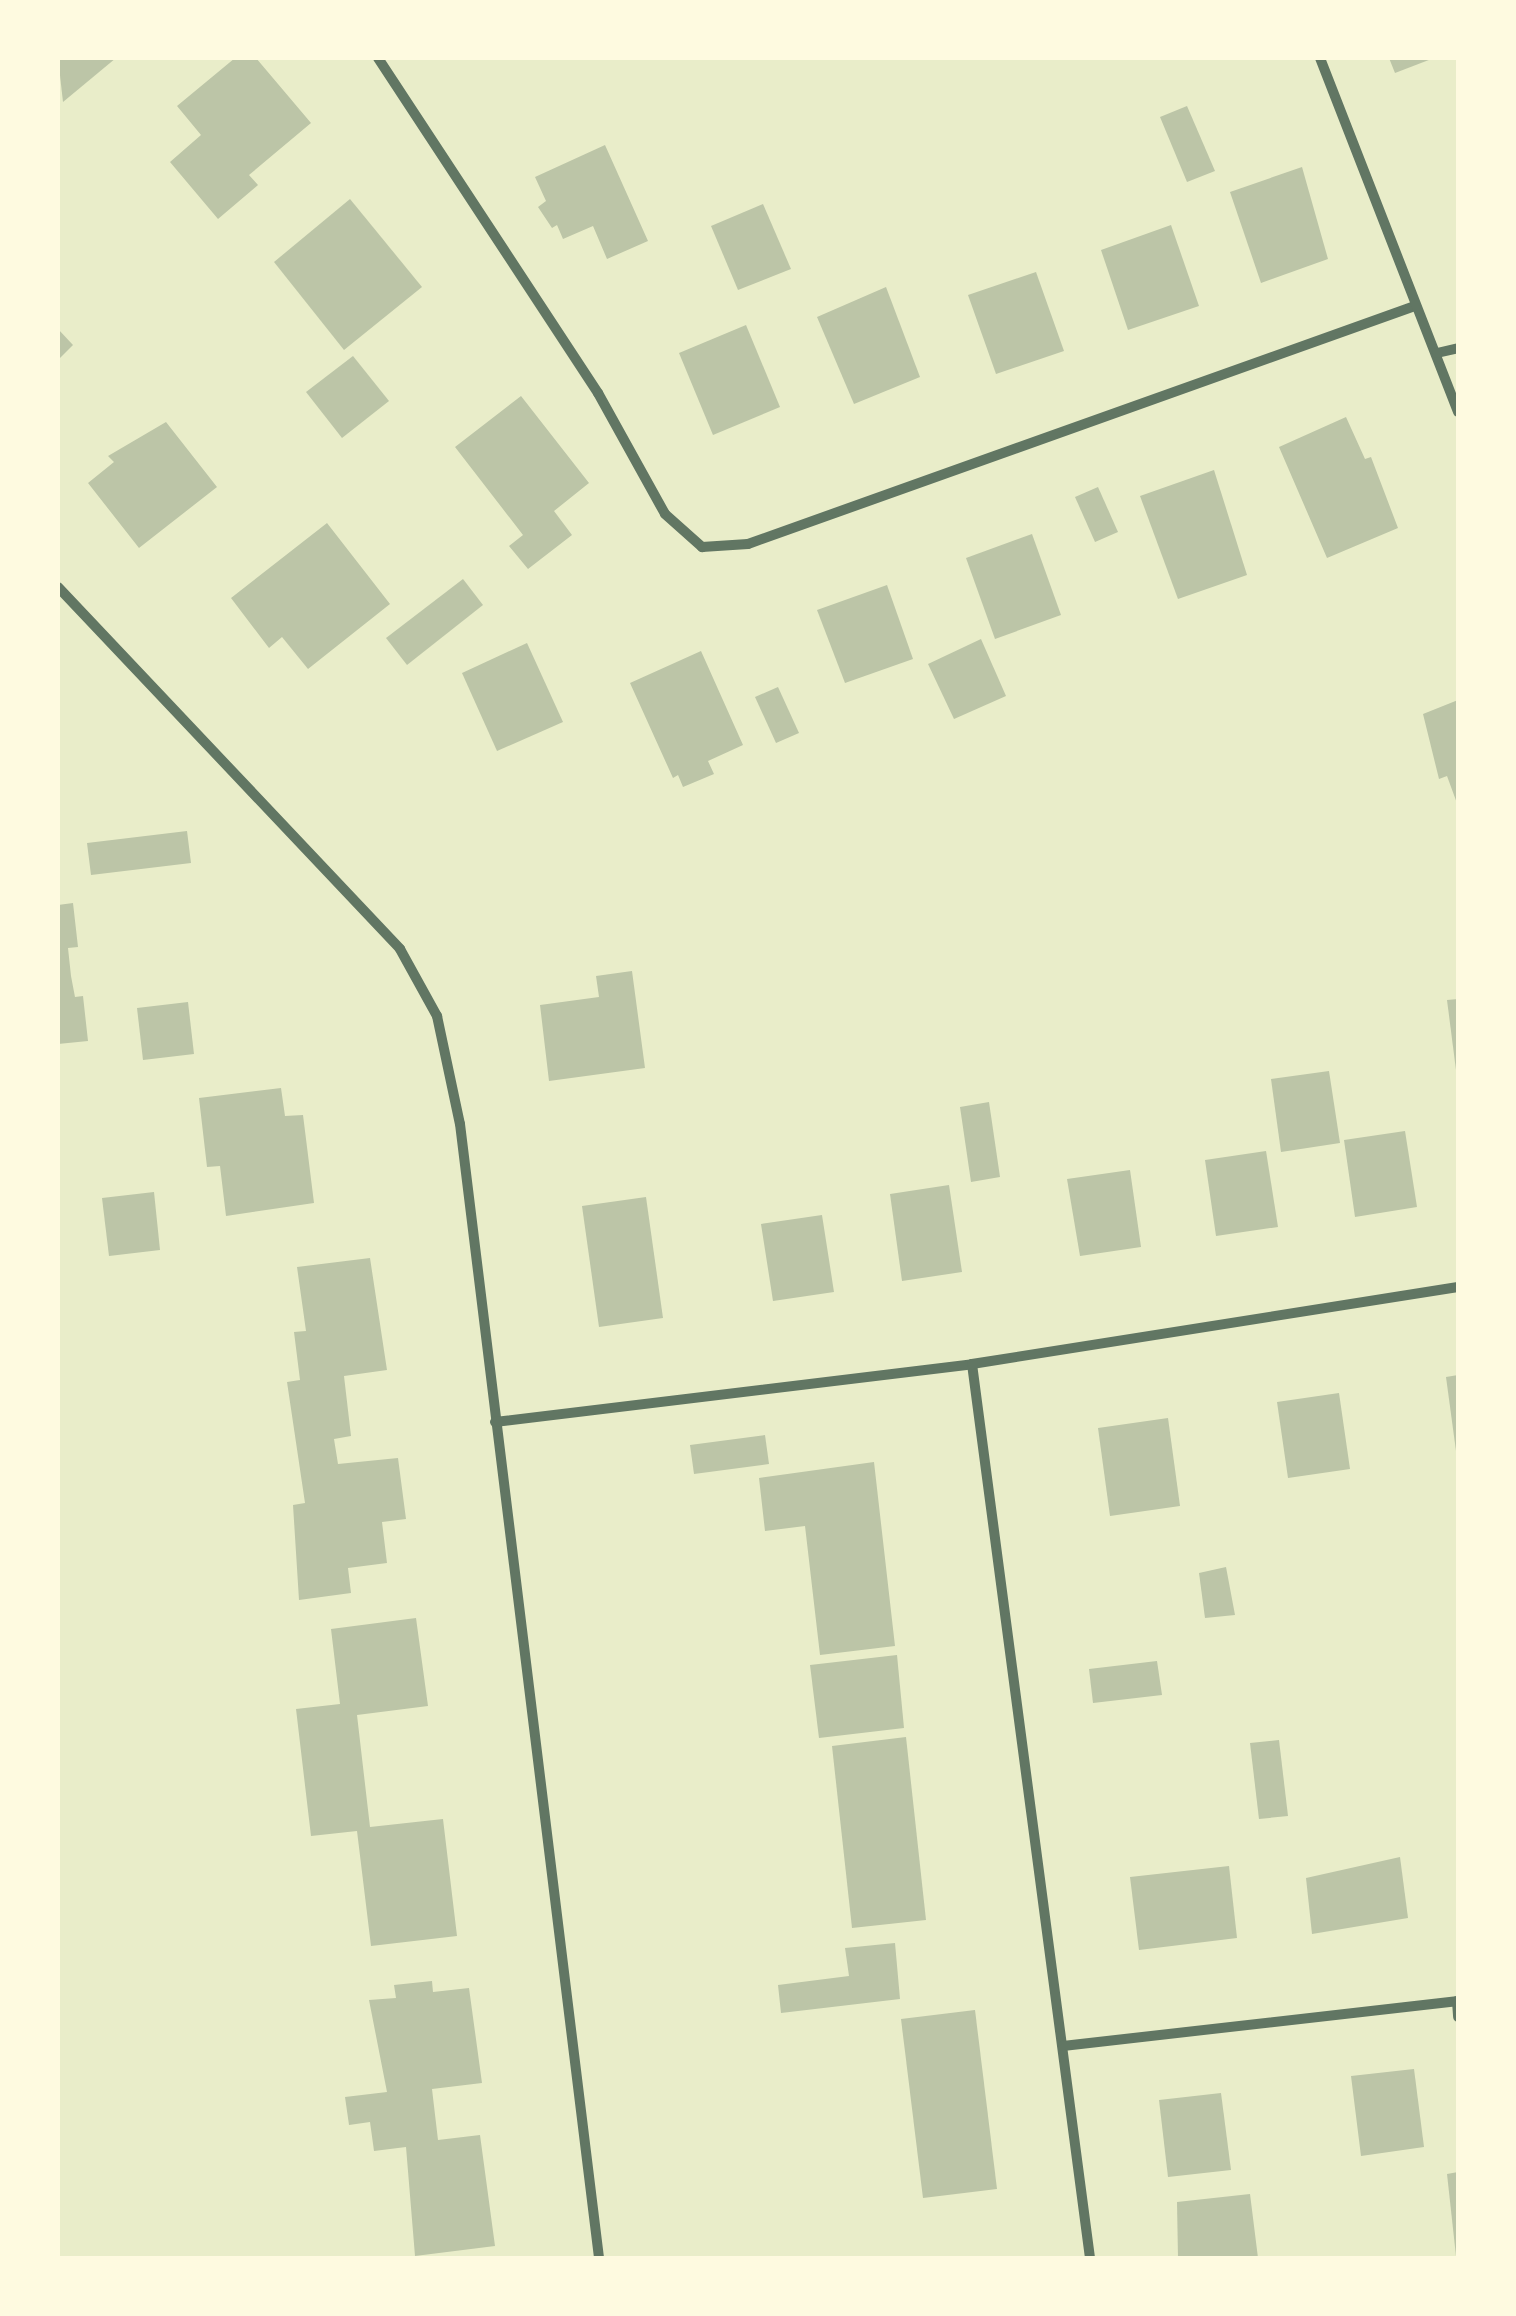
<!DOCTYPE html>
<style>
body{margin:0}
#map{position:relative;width:1516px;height:2316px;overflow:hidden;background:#e9edc9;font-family:"PT Sans Narrow",sans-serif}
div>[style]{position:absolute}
.building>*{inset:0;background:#bcc5a7}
.minor>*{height:10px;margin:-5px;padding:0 5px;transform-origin:5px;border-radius:5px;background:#617663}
span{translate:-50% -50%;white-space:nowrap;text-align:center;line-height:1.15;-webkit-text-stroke:8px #fefae0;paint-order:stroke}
.frame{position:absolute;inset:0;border:60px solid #fefae0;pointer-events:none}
</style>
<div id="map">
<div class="building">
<i style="clip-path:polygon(58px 58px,116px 58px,63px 102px)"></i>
<i style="clip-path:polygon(235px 58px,256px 58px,311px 123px,249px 175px,258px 185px,218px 219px,170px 162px,201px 135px,177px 106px)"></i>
<i style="clip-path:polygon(1389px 58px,1434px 58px,1395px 73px)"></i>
<i style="clip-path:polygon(1187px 106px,1215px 171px,1187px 182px,1160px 117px)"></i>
<i style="clip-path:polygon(605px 145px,648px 241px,607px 259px,593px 226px,563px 239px,557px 225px,552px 228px,538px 207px,546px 201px,535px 177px)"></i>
<i style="clip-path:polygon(1302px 167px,1328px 259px,1261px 283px,1230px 192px)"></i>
<i style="clip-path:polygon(350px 199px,422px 287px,344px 350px,274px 262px)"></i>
<i style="clip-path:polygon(763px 204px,791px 269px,738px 290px,711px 226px)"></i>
<i style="clip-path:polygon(1171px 225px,1199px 306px,1128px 330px,1101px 250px)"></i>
<i style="clip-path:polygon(1036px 272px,1064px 351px,996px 374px,968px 295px)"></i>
<i style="clip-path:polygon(886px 287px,920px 377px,854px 404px,817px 317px)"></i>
<i style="clip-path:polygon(746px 325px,780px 407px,713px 435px,679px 353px)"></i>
<i style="clip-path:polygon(58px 329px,73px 345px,58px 360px)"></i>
<i style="clip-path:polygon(353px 356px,389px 401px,342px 438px,306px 392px)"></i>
<i style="clip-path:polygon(521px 396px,589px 483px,554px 511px,572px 535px,528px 569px,509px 546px,523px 535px,455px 447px)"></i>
<i style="clip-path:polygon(1346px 417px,1365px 459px,1371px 457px,1398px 528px,1327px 558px,1279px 447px)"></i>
<i style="clip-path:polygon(166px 422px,217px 487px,139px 548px,88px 483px,114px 462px,108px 456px)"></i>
<i style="clip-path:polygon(1214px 470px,1247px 575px,1178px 599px,1140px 496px)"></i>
<i style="clip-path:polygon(1098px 487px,1118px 532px,1095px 542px,1075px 497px)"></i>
<i style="clip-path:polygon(327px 523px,390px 604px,308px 669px,282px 637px,269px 648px,231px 598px)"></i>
<i style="clip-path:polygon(1032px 534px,1061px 615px,995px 639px,966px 558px)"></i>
<i style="clip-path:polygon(463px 579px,483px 605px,407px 665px,386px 638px)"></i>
<i style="clip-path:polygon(887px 585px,913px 659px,845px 683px,817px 610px)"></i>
<i style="clip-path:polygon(981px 639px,1006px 696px,954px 719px,928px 664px)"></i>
<i style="clip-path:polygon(527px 643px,563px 722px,497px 751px,462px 673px)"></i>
<i style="clip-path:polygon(701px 651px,743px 745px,708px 761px,714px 774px,683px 787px,678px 775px,673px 778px,630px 683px)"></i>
<i style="clip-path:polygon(778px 687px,799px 733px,776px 743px,755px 697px)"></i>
<i style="clip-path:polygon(1458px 700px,1458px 806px,1447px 776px,1439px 779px,1423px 714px)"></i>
<i style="clip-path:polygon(187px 831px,191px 863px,91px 875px,87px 843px)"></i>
<i style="clip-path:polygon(73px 903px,78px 947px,68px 948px,71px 976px,75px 997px,83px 996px,88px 1041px,58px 1044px,58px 905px)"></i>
<i style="clip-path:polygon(632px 971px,645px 1068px,549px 1081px,540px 1005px,599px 997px,596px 976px)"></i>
<i style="clip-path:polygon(1458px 999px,1458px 1069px,1456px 1070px,1447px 1000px)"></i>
<i style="clip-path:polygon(188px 1002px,194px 1054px,143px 1060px,137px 1008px)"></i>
<i style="clip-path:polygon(1329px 1071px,1340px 1143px,1281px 1152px,1271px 1079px)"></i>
<i style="clip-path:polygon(281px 1088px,285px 1116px,303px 1115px,314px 1203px,226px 1216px,220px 1166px,207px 1167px,199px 1098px)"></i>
<i style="clip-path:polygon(989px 1102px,1000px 1177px,971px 1182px,960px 1107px)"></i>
<i style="clip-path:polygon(1405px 1131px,1417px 1207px,1355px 1217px,1344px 1140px)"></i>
<i style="clip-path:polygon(1266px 1151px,1278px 1227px,1216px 1236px,1205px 1160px)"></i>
<i style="clip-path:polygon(1130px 1170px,1141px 1247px,1080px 1256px,1067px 1179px)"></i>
<i style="clip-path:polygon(949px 1185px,962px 1272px,902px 1281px,890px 1194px)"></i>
<i style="clip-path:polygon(154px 1192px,160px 1250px,109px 1256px,102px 1198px)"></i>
<i style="clip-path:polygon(646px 1197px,663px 1318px,599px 1327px,582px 1206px)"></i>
<i style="clip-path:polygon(822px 1215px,834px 1292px,773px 1301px,761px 1224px)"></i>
<i style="clip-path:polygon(370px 1258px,387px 1370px,344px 1376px,351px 1436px,334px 1439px,338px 1464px,398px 1458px,406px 1519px,382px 1522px,387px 1563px,348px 1568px,351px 1593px,299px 1600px,293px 1505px,305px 1503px,287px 1382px,300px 1380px,294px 1332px,306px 1331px,297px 1267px)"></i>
<i style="clip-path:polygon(1458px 1375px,1458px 1451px,1456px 1451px,1446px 1377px)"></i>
<i style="clip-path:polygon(1339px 1393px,1350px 1469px,1288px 1478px,1277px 1402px)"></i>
<i style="clip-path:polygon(1168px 1418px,1180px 1506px,1110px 1516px,1098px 1428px)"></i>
<i style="clip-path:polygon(765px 1435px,769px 1464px,694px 1474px,690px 1445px)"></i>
<i style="clip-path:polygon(874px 1462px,895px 1646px,820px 1655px,805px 1526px,765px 1531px,759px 1478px)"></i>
<i style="clip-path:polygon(1226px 1567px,1235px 1615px,1205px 1618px,1199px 1573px)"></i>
<i style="clip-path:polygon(416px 1618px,428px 1706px,357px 1715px,370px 1827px,443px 1819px,457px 1936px,371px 1946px,357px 1831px,311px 1836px,296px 1709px,340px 1704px,331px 1629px)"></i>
<i style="clip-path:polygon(897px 1655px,904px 1728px,819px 1738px,810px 1665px)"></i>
<i style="clip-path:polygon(1157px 1661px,1162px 1695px,1093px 1703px,1089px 1669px)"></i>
<i style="clip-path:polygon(906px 1737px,926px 1920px,852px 1928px,832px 1746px)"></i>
<i style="clip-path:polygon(1279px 1740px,1288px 1816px,1259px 1819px,1250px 1743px)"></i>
<i style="clip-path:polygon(1400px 1857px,1408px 1918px,1312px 1934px,1306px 1878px)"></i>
<i style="clip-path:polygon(1229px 1866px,1237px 1938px,1139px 1950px,1130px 1877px)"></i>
<i style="clip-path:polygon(895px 1943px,900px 1999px,781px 2013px,778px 1985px,849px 1976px,845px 1948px)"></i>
<i style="clip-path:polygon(432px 1981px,433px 1992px,469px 1988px,482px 2083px,432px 2089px,438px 2140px,480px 2135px,495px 2246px,415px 2256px,406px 2147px,374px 2151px,370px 2122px,349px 2125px,345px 2097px,387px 2092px,369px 2000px,396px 1998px,394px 1985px)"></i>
<i style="clip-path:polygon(975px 2010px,997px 2189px,923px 2198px,901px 2019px)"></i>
<i style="clip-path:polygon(1414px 2069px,1424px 2147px,1361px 2156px,1351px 2076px)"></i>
<i style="clip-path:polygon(1221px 2093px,1231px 2170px,1168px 2177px,1159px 2100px)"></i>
<i style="clip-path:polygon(1458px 2172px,1458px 2255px,1456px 2256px,1447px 2174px)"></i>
<i style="clip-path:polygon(1250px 2194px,1258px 2258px,1178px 2258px,1177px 2202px)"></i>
</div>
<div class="minor">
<i style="left:378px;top:58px;width:401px;rotate:56.7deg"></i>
<i style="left:598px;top:393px;width:138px;rotate:61deg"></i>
<i style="left:665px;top:514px;width:50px;rotate:41.7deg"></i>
<i style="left:702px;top:547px;width:46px;rotate:-3.7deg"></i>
<i style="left:748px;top:544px;width:708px;rotate:-19.64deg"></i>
<i style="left:1320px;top:58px;width:380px;rotate:68.7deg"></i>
<i style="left:1437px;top:353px;width:22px;rotate:-13deg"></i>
<i style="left:58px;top:587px;width:498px;rotate:46.6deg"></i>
<i style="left:400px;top:949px;width:77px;rotate:61.1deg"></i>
<i style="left:437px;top:1016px;width:110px;rotate:78deg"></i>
<i style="left:460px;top:1124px;width:1142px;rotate:83.01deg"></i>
<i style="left:972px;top:1364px;width:902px;rotate:82.48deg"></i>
<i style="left:495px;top:1422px;width:481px;rotate:-6.9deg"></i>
<i style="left:972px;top:1364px;width:492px;rotate:-9deg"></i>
<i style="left:1457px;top:2001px;width:16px;rotate:86deg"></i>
<i style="left:1063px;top:2046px;width:398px;rotate:-6.5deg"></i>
</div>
<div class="frame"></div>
</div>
